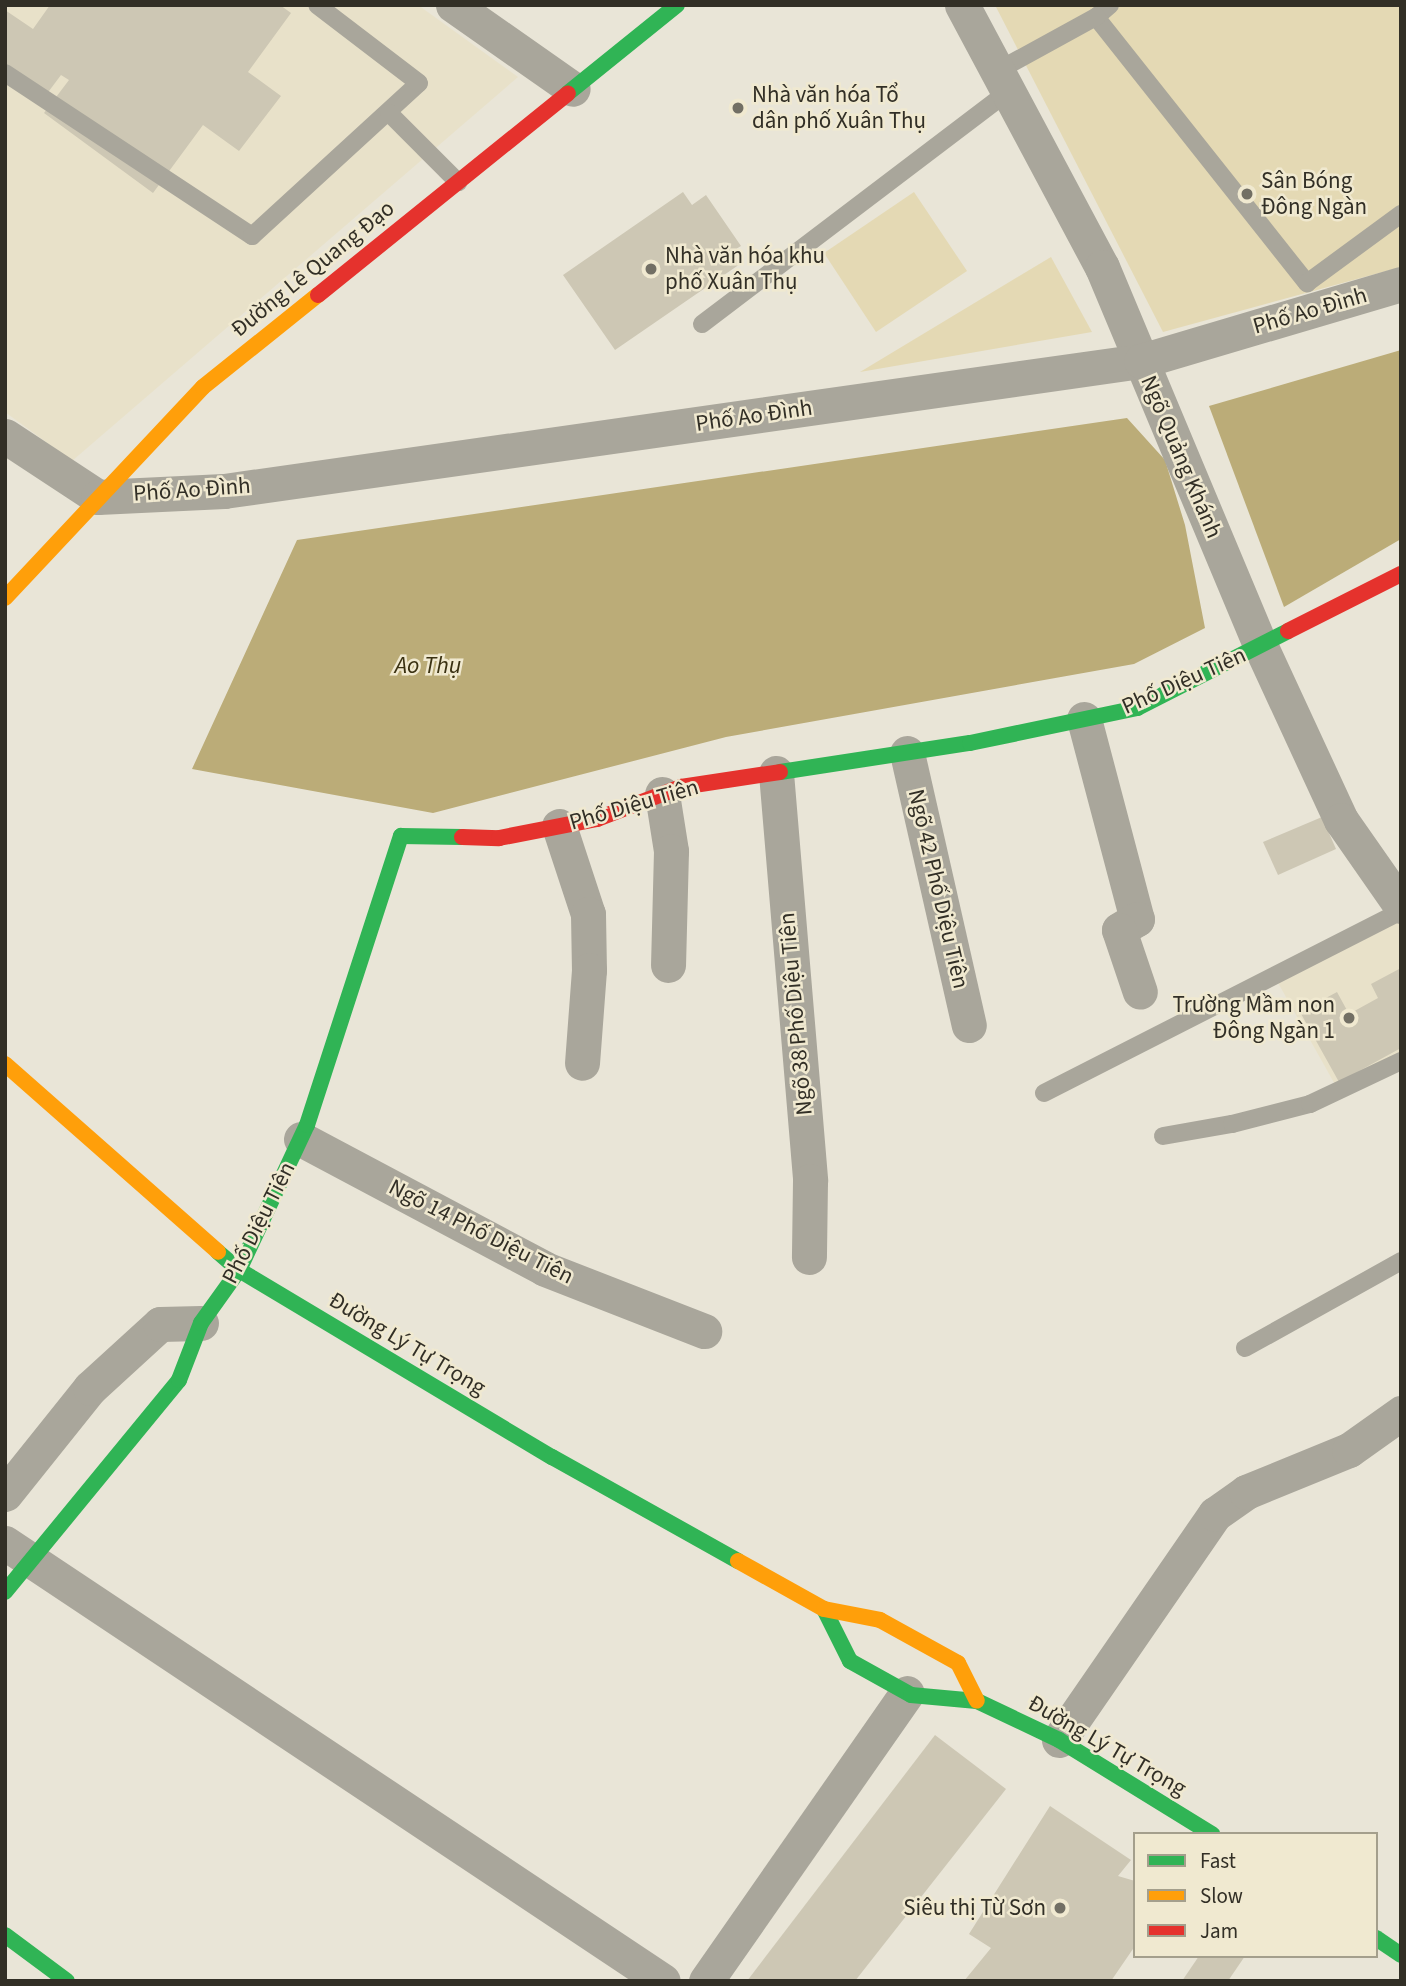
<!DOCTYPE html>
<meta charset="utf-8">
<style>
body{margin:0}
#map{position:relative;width:1406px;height:1986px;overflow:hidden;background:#e9e5d7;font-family:"Source Sans 3",sans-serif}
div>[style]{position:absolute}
.built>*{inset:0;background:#e8e1c9}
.green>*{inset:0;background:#e4d9b4}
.water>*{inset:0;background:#bbac78}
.building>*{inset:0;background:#cdc7b4}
.lane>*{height:18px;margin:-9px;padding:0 9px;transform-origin:9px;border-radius:9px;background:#a9a69b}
.street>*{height:35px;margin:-17.5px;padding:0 17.5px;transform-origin:17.5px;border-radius:17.5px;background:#a9a69b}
.fast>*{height:16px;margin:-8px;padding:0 8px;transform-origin:8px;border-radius:8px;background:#30b455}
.slow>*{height:16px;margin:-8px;padding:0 8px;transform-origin:8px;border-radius:8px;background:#ff9f0a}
.jam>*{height:16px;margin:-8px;padding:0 8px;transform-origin:8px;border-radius:8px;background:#e5322d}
.dots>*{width:19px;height:19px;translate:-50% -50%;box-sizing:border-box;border:4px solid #f0e9d0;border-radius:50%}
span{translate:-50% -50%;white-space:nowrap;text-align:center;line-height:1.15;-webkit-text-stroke:5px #f0e9d0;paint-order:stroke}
.poi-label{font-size:23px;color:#322f26}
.left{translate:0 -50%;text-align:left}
.right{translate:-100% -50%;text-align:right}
.street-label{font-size:23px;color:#322f26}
.water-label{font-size:24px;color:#3a3112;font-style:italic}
.frame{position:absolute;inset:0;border:7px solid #322f26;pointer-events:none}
.legend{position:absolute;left:1133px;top:1832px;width:245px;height:126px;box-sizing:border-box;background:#f0e9d0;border:2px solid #a49f8c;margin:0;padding:9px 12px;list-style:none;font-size:21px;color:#322f26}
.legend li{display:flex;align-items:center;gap:14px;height:35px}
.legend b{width:35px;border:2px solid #a49f8c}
</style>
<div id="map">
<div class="built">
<i style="clip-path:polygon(5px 5px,418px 5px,518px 77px,72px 461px,5px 412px)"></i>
<i style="clip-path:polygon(1401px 920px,1401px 1054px,1337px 1088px,1277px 981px)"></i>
</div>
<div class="green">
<i style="clip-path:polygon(995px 5px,1401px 5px,1401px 267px,1163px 332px)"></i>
<i style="clip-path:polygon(914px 192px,967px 271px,876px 332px,824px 253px)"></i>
<i style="clip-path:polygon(1051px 257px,1092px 332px,860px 372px)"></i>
</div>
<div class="water">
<i style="clip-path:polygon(1401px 350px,1401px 539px,1284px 607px,1209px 406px)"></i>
<i style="clip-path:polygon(1127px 418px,1165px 460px,1185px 525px,1205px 628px,1134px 664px,726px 737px,433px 813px,192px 769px,297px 540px)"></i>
</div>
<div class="building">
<i style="clip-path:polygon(50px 5px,280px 5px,291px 13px,248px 72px,281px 96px,239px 151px,203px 125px,153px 193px,44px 113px,69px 80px,61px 75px,40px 103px,5px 78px,5px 10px,33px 29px)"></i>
<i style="clip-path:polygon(683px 192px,692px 205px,706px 195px,741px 246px,731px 252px,740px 264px,615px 350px,563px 275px)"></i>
<i style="clip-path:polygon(1322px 817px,1336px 849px,1278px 875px,1263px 842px)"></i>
<i style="clip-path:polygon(1401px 968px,1401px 1048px,1339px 1082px,1300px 1012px,1337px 992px,1349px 1014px,1378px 998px,1371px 984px)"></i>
<i style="clip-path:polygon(935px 1735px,1006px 1789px,855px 1981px,747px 1981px)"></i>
<i style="clip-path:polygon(1050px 1806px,1131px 1860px,1118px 1876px,1135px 1881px,1135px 1946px,1111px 1981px,964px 1981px,991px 1948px,969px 1934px)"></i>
<i style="clip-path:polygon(1199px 1956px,1245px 1956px,1228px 1981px,1182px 1981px)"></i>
</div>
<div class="lane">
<i style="left:1110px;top:5px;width:18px;rotate:139deg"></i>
<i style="left:1096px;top:17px;width:340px;rotate:51.6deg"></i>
<i style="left:1307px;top:283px;width:117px;rotate:-36.3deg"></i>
<i style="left:999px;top:70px;width:111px;rotate:-28.7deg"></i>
<i style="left:5px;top:73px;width:296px;rotate:33.4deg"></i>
<i style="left:252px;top:236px;width:226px;rotate:-42.5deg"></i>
<i style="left:419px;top:83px;width:128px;rotate:-142.6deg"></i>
<i style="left:389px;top:113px;width:98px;rotate:45deg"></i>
<i style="left:702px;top:324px;width:387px;rotate:-37.2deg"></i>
<i style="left:1044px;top:1093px;width:401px;rotate:-27deg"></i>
<i style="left:1163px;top:1136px;width:70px;rotate:-9.9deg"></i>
<i style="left:1232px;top:1124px;width:81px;rotate:-14.4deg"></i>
<i style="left:1310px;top:1104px;width:101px;rotate:-25.3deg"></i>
<i style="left:1245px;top:1348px;width:179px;rotate:-29.1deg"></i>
</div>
<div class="street">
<i style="left:453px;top:5px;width:146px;rotate:35deg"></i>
<i style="left:962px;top:5px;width:297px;rotate:61.9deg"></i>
<i style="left:1102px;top:267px;width:412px;rotate:67.3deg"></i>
<i style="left:1261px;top:647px;width:191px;rotate:65.2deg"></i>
<i style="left:1341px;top:820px;width:105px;rotate:55.1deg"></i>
<i style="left:5px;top:436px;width:111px;rotate:33.3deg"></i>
<i style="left:98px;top:497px;width:126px;rotate:-2.7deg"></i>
<i style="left:224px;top:491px;width:926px;rotate:-8.07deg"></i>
<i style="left:1141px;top:361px;width:271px;rotate:-16.5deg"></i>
<i style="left:1084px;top:719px;width:207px;rotate:75.2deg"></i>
<i style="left:1137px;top:919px;width:21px;rotate:149deg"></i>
<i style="left:1119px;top:930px;width:65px;rotate:71.3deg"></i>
<i style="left:907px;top:753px;width:279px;rotate:77.2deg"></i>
<i style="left:776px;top:773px;width:409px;rotate:85.2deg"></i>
<i style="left:810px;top:1181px;width:76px;rotate:90.8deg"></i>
<i style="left:662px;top:794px;width:58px;rotate:81deg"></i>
<i style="left:671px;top:851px;width:114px;rotate:91.5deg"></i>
<i style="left:559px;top:826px;width:93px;rotate:71.8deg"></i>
<i style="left:588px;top:914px;width:56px;rotate:89deg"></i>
<i style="left:589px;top:970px;width:93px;rotate:94.3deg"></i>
<i style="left:301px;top:1139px;width:276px;rotate:28deg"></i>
<i style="left:545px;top:1269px;width:171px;rotate:21.3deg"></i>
<i style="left:5px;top:1494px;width:136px;rotate:-51.3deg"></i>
<i style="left:90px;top:1388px;width:95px;rotate:-42.4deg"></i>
<i style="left:160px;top:1324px;width:41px;rotate:-1.4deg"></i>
<i style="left:5px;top:1543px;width:790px;rotate:33.65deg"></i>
<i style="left:1059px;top:1740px;width:275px;rotate:-55.4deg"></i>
<i style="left:1215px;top:1514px;width:38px;rotate:-35deg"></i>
<i style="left:1246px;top:1492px;width:111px;rotate:-22.2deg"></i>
<i style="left:1349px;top:1450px;width:64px;rotate:-35.4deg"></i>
<i style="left:706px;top:1981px;width:351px;rotate:-55.1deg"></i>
</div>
<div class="fast">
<i style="left:568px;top:93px;width:140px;rotate:-38.9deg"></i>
<i style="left:780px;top:772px;width:192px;rotate:-8.7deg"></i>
<i style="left:970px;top:743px;width:171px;rotate:-11.8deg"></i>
<i style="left:1137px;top:708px;width:169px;rotate:-27deg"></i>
<i style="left:218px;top:1252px;width:28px;rotate:41deg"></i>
<i style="left:239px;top:1270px;width:365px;rotate:30.9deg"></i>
<i style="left:552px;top:1457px;width:213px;rotate:29.2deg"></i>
<i style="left:5px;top:1592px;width:274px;rotate:-50.6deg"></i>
<i style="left:179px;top:1380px;width:61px;rotate:-68.9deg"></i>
<i style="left:201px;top:1323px;width:65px;rotate:-54.4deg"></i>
<i style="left:239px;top:1270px;width:160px;rotate:-64.9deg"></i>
<i style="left:307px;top:1125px;width:304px;rotate:-72deg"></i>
<i style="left:401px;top:836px;width:61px;rotate:0.9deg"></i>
<i style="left:824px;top:1609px;width:58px;rotate:63.4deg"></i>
<i style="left:850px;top:1661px;width:70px;rotate:29.1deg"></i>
<i style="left:911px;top:1695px;width:66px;rotate:5.2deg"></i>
<i style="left:977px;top:1701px;width:91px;rotate:25.4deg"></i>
<i style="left:1059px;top:1740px;width:180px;rotate:31.6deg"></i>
<i style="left:5px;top:1935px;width:77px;rotate:36.6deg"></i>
<i style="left:1376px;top:1938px;width:30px;rotate:34deg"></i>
</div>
<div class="slow">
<i style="left:5px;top:598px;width:289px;rotate:-46.8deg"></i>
<i style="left:203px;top:387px;width:147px;rotate:-38.7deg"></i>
<i style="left:5px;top:1064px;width:284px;rotate:41.4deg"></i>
<i style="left:738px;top:1561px;width:98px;rotate:29.2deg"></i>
<i style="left:824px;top:1609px;width:57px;rotate:11.1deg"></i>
<i style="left:880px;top:1620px;width:89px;rotate:28.9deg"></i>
<i style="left:958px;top:1663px;width:42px;rotate:63.4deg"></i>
</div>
<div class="jam">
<i style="left:318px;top:295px;width:321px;rotate:-38.9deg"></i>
<i style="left:1288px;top:631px;width:127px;rotate:-26.8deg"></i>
<i style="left:462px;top:837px;width:37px;rotate:2deg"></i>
<i style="left:499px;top:838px;width:100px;rotate:-11deg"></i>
<i style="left:597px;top:819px;width:90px;rotate:-20.9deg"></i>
<i style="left:681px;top:787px;width:100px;rotate:-8.6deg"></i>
</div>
<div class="dots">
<i style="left:738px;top:108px;background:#726f64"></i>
<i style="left:1247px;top:194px;background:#726f64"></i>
<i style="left:651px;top:269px;background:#726f64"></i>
<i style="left:1349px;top:1018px;background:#726f64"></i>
<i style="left:1060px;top:1908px;background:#726f64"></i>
</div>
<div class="poi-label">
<span class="left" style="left:752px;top:108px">Nhà văn hóa Tổ<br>dân phố Xuân Thụ</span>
<span class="left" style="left:1261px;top:194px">Sân Bóng<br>Đông Ngàn</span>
<span class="left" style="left:665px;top:269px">Nhà văn hóa khu<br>phố Xuân Thụ</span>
<span class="right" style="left:1335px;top:1018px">Trường Mầm non<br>Đông Ngàn 1</span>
<span class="right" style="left:1046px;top:1908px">Siêu thị Từ Sơn</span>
</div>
<div class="street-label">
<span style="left:313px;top:269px;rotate:-39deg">Đường Lê Quang Đạo</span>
<span style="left:1310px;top:311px;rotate:-16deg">Phố Ao Đình</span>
<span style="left:754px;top:416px;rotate:-8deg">Phố Ao Đình</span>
<span style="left:1181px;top:457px;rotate:67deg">Ngõ Quảng Khánh</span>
<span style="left:192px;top:490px;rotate:-4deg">Phố Ao Đình</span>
<span style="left:1184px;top:681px;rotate:-24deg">Phố Diệu Tiên</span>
<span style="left:634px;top:805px;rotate:-16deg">Phố Diệu Tiên</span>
<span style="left:938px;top:889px;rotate:77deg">Ngõ 42 Phố Diệu Tiên</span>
<span style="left:796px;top:1014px;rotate:-95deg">Ngõ 38 Phố Diệu Tiên</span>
<span style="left:259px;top:1223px;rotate:-63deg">Phố Diệu Tiên</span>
<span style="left:481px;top:1232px;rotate:27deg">Ngõ 14 Phố Diệu Tiên</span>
<span style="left:407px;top:1344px;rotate:31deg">Đường Lý Tự Trọng</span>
<span style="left:1107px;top:1746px;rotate:30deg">Đường Lý Tự Trọng</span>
</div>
<div class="water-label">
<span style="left:428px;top:666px">Ao Thụ</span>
</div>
<div class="frame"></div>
<ul class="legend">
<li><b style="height:9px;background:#30b455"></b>Fast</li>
<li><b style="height:9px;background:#ff9f0a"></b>Slow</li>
<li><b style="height:9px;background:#e5322d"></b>Jam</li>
</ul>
</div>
